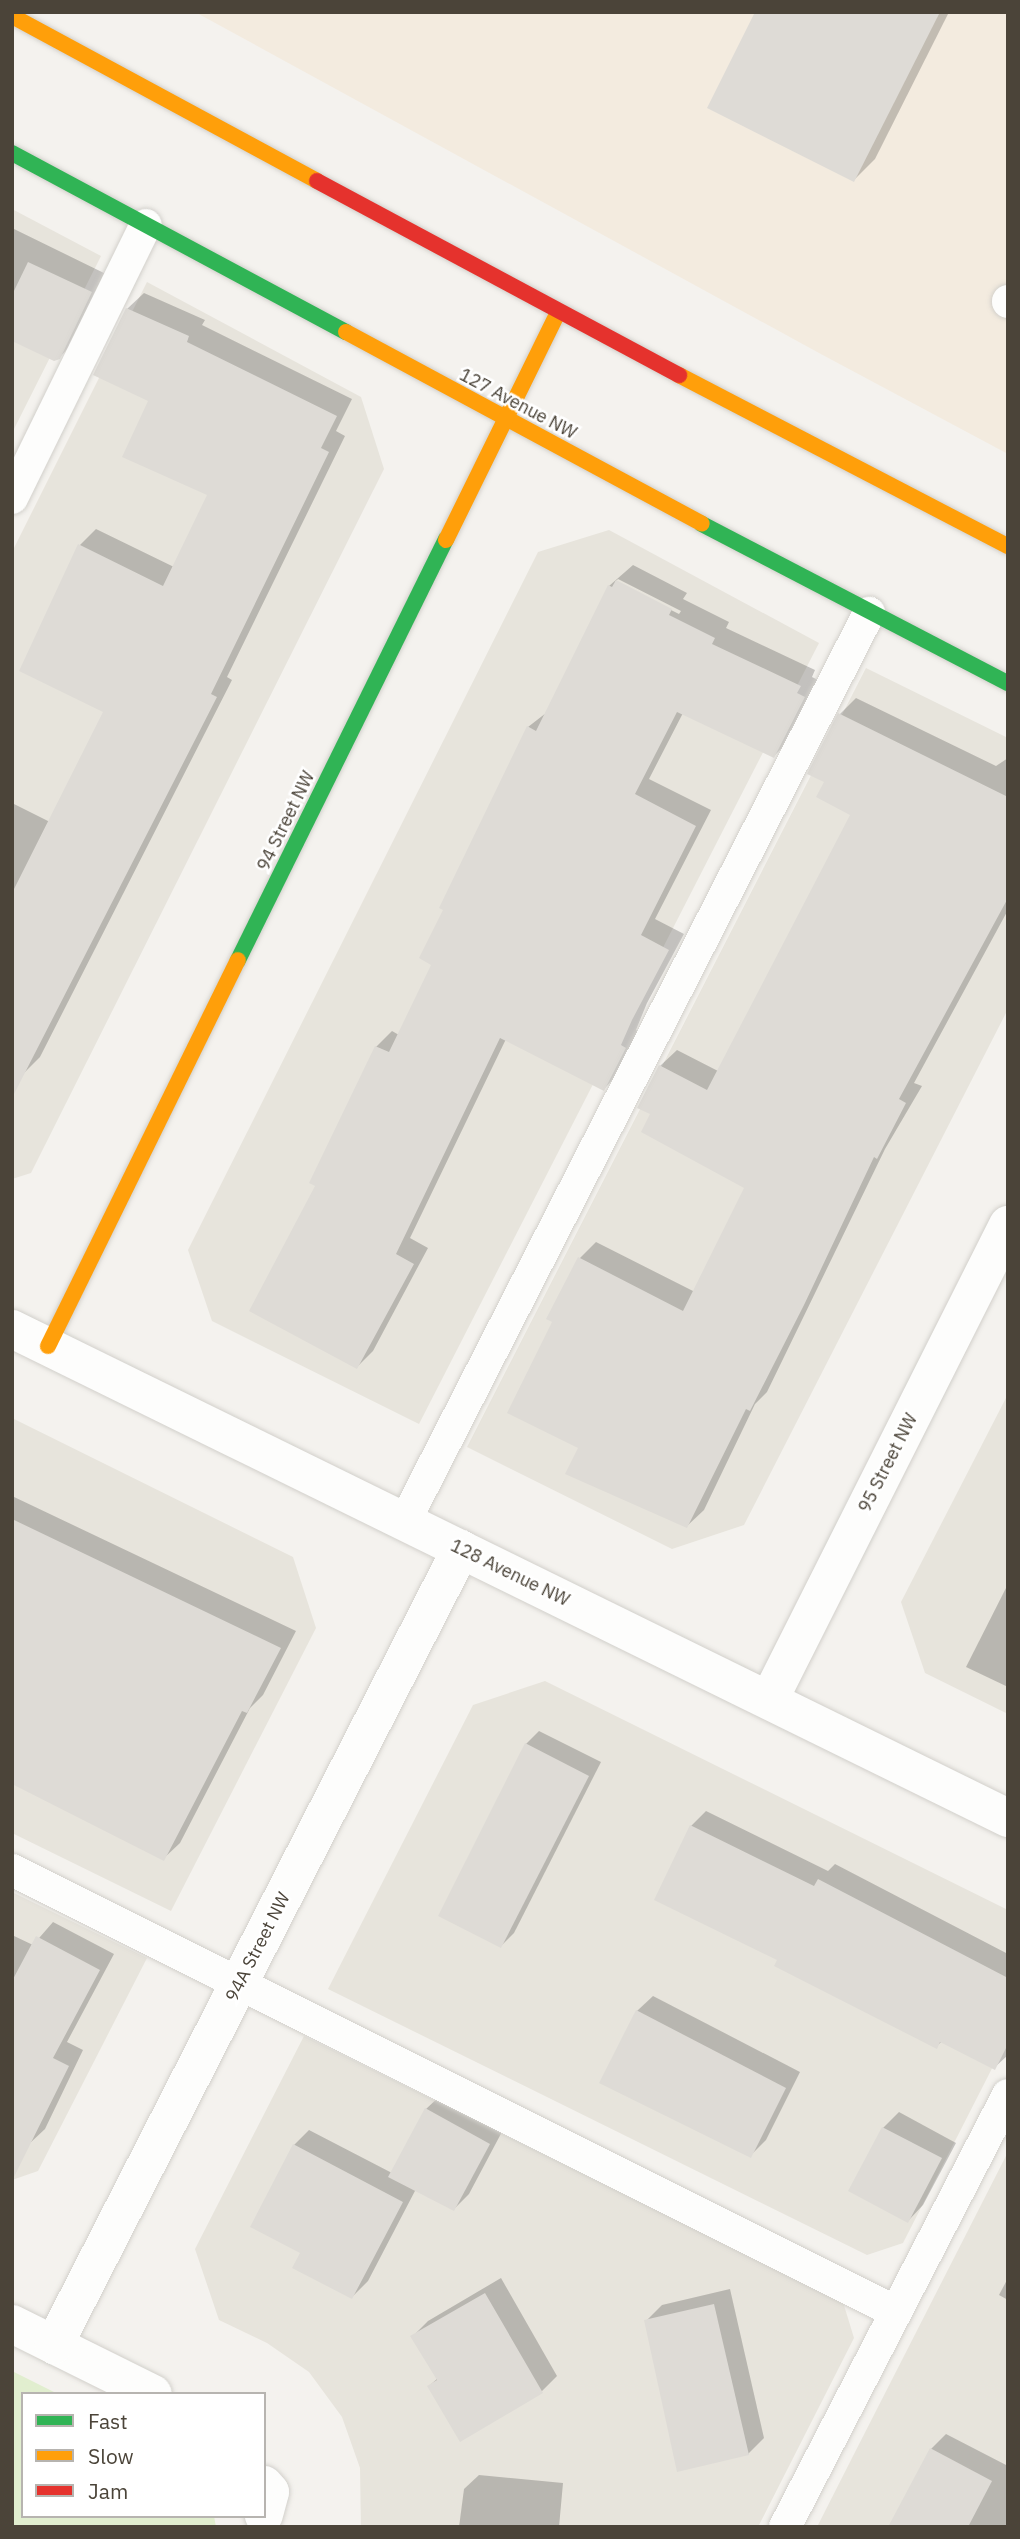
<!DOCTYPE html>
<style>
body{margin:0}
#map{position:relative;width:1020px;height:2539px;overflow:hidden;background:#f4f2ee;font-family:"IBM Plex Sans",sans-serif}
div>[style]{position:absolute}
.residential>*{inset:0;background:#e7e4dc}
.commercial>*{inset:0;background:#f3ebdf}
.green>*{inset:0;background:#e1eecf}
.shadow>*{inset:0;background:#0003}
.building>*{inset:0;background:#dedbd6}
.roads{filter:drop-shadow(0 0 2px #d2d0cb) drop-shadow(0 0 2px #d2d0cb)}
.lane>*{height:32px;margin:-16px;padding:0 16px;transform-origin:16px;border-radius:16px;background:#fdfdfc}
.street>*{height:38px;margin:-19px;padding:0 19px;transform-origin:19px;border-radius:19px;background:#fdfdfc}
.fast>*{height:16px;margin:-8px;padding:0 8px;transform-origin:8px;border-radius:8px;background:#30b455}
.slow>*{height:16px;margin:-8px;padding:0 8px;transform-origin:8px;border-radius:8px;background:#ff9f0a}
.jam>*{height:16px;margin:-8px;padding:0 8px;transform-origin:8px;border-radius:8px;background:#e5322d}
span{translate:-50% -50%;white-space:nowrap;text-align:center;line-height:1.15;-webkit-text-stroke:5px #fff;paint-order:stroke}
.street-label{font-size:18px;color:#4b4439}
.frame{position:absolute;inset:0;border:14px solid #4b4439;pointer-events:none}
.legend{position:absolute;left:21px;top:2392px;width:245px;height:126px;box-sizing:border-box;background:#fff;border:2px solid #b7b4b0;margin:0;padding:9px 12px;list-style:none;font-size:21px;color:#4b4439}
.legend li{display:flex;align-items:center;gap:14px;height:35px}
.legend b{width:35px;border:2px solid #b7b4b0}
</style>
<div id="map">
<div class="residential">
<i style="clip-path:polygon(12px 209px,101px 256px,12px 433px)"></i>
<i style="clip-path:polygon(147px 282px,361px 397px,384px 469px,31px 1173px,12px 1179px,12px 552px)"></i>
<i style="clip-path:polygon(609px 530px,819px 643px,419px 1424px,212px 1321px,188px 1250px,538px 552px)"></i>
<i style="clip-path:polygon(866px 668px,1008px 738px,1008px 1009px,744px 1525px,672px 1549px,467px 1447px)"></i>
<i style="clip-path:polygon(1008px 1394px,1008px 1714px,925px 1673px,901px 1602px)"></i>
<i style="clip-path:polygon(12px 1418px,293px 1557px,316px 1628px,171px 1911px,12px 1833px)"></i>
<i style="clip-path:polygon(545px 1681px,1008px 1910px,1008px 2037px,903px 2243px,867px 2255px,328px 1989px,473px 1705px)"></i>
<i style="clip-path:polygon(12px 1892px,147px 1958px,38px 2171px,12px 2180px)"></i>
<i style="clip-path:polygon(304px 2036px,843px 2302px,854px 2338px,758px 2527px,361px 2527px,360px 2468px,342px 2417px,309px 2372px,267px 2343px,219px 2320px,195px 2249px)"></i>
<i style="clip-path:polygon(1008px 2152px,1008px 2527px,817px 2527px,851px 2460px)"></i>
</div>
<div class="commercial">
<i style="clip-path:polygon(195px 12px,1008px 12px,1008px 454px,819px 353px)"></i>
</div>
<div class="green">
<i style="clip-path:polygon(12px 2371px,58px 2394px,23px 2394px,23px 2516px,214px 2516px,216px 2527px,12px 2527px)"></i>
</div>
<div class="shadow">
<i style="clip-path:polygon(757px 12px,949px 12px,875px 159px,854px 180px)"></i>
<i style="clip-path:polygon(12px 228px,108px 275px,76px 340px,59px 358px,15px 340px,12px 346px)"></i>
<i style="clip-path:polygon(144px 293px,205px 320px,202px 325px,352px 399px,336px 431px,345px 436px,227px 677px,232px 680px,40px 1057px,23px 1074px,12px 1076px,12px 803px,50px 822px,106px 711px,80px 545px,96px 529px,174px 567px,209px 494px,150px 400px,127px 309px)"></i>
<i style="clip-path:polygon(evenodd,633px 565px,687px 593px,683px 599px,729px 622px,726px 628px,815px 670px,812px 677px,820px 681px,789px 741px,774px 756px,683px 713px,649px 779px,711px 810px,655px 919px,684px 934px,647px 1003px,636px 1030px,640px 1032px,619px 1073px,604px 1089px,506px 1039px,410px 1238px,428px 1248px,373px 1351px,357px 1367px,317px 1185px,376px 1047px,392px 1031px,399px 1035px,434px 964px,528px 727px,546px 713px,609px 586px,633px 565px,618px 579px,681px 611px,679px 614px,615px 582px,618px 579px)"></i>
<i style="clip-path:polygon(856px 698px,996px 766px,1008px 758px,1008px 910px,914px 1083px,922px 1086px,885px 1149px,767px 1392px,755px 1404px,704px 1510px,687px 1526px,580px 1448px,554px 1321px,580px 1258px,596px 1242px,695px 1292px,746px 1188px,652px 1113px,660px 1066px,677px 1050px,718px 1071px,853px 814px,826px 781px,840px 714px)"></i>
<i style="clip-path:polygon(12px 1496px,296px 1631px,263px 1695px,250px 1708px,180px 1843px,163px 1859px,12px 1782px)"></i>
<i style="clip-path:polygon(1008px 1584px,1008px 1687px,966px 1667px)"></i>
<i style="clip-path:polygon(539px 1731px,601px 1762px,514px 1933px,501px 1946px,526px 1744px)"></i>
<i style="clip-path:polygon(706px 1811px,828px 1871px,835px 1864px,1008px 1954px,1008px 2055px,994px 2068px,942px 2041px,936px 2047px,779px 1959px,691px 1826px)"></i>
<i style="clip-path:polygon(53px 1922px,114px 1954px,67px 2042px,83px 2050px,45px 2129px,29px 2144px,12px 2136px,12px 1935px,33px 1945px)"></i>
<i style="clip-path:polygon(653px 1996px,800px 2072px,766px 2140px,750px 2156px,637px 2011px)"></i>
<i style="clip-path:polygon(442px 2094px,504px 2128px,469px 2194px,454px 2209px,416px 2189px,368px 2281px,352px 2297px,303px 2252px,294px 2145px,309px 2130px,392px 2173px,426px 2109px)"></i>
<i style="clip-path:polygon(899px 2112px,956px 2143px,923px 2205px,908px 2221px,883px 2128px)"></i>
<i style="clip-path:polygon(501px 2278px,557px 2376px,542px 2391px,429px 2386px,438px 2378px,413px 2336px,428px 2321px)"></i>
<i style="clip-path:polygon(1008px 2278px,1008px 2300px,999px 2295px)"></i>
<i style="clip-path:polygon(730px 2289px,764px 2438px,748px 2454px,646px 2321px,662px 2305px)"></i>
<i style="clip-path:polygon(946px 2434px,1008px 2466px,1008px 2527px,889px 2527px,931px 2449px)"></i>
<i style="clip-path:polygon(479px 2475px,563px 2483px,559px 2527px,459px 2527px,464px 2489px)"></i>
</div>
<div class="building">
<i style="clip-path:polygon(755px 12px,940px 12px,854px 182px,707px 108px)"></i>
<i style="clip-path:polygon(28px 262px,92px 292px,60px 359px,54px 361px,12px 341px,12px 295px)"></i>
<i style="clip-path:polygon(126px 308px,189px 336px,187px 342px,337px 416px,321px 448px,329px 452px,211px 694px,217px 697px,12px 1098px,12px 893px,103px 712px,19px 671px,78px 544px,163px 586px,207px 495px,122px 457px,148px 401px,93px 375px)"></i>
<i style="clip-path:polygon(616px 580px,672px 609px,669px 615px,715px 638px,712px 644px,801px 686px,797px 693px,805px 697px,774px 758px,677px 712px,635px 794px,696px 826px,641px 935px,669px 950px,632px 1020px,621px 1045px,626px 1048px,604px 1091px,500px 1038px,396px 1254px,414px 1264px,357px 1369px,249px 1311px,315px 1186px,309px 1183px,375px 1046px,389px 1052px,431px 965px,419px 958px,443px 910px,439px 908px,527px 726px,536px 731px,608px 585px,612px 587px)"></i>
<i style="clip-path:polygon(838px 713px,1008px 797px,1008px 898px,899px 1099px,906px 1103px,877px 1159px,874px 1157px,804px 1305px,750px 1411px,746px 1409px,687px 1528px,565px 1474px,578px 1448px,507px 1413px,552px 1322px,546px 1319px,578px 1257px,683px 1311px,744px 1188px,641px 1132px,650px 1114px,637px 1108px,659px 1065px,707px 1090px,850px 815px,816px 797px,824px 782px,807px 774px)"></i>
<i style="clip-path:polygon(12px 1519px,281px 1648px,247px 1713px,242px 1711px,164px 1861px,12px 1784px)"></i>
<i style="clip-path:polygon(525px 1743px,589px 1776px,501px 1948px,438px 1916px)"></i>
<i style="clip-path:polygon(690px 1825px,814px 1886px,818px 1879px,1008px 1978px,1008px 2044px,995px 2070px,940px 2042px,937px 2049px,774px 1966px,777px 1960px,654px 1900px)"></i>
<i style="clip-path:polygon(36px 1936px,100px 1970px,53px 2058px,69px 2066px,12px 2181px,12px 1981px)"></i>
<i style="clip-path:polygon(636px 2010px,786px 2088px,751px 2158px,599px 2083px)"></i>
<i style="clip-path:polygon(425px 2108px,490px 2144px,454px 2211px,388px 2177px)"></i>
<i style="clip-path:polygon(882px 2127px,942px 2158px,908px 2223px,848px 2191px)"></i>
<i style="clip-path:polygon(293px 2144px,403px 2202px,352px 2299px,292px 2268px,300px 2253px,250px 2227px)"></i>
<i style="clip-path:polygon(485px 2293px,543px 2393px,460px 2442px,427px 2386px,437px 2380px,410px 2336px)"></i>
<i style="clip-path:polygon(714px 2304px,749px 2455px,677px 2472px,644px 2320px)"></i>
<i style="clip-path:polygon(930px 2448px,992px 2481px,968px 2527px,888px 2527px)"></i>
</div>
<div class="roads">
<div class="lane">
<i style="left:1008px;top:301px;width:1px;rotate:90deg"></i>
<i style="left:12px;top:498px;width:304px;rotate:-63.9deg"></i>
<i style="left:405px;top:1521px;width:1020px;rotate:-62.93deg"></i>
<i style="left:12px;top:1870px;width:986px;rotate:26.57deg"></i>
<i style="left:785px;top:2527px;width:486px;rotate:-62.7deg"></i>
</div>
<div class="street">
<i style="left:12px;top:1329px;width:1110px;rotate:26.15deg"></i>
<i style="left:769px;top:1700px;width:532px;rotate:-63.29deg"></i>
<i style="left:12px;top:2324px;width:157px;rotate:26.4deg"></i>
<i style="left:54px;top:2345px;width:894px;rotate:-62.92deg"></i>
<i style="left:264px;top:2485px;width:9px;rotate:49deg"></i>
<i style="left:270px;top:2492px;width:24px;rotate:105deg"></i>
</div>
<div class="fast">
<i style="left:12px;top:153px;width:379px;rotate:28.2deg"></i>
<i style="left:702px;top:524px;width:345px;rotate:27.5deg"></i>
<i style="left:238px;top:960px;width:469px;rotate:-63.7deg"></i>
</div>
<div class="slow">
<i style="left:12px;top:16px;width:347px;rotate:28.4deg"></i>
<i style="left:346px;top:332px;width:404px;rotate:28.3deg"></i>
<i style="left:679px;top:375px;width:371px;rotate:27.5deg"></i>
<i style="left:446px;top:540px;width:254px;rotate:-63.8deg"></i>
<i style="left:48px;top:1346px;width:430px;rotate:-63.8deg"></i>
</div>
<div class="jam">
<i style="left:317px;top:181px;width:411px;rotate:28.2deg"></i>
</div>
</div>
<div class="street-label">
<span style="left:518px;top:404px;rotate:28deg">127 Avenue NW</span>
<span style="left:286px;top:821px;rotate:-64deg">94 Street NW</span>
<span style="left:888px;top:1463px;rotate:-63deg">95 Street NW</span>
<span style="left:510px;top:1573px;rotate:26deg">128 Avenue NW</span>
<span style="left:258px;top:1947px;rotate:-63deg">94A Street NW</span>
</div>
<div class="frame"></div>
<ul class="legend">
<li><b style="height:9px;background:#30b455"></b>Fast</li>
<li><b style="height:9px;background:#ff9f0a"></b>Slow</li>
<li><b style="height:9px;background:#e5322d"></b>Jam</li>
</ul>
</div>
